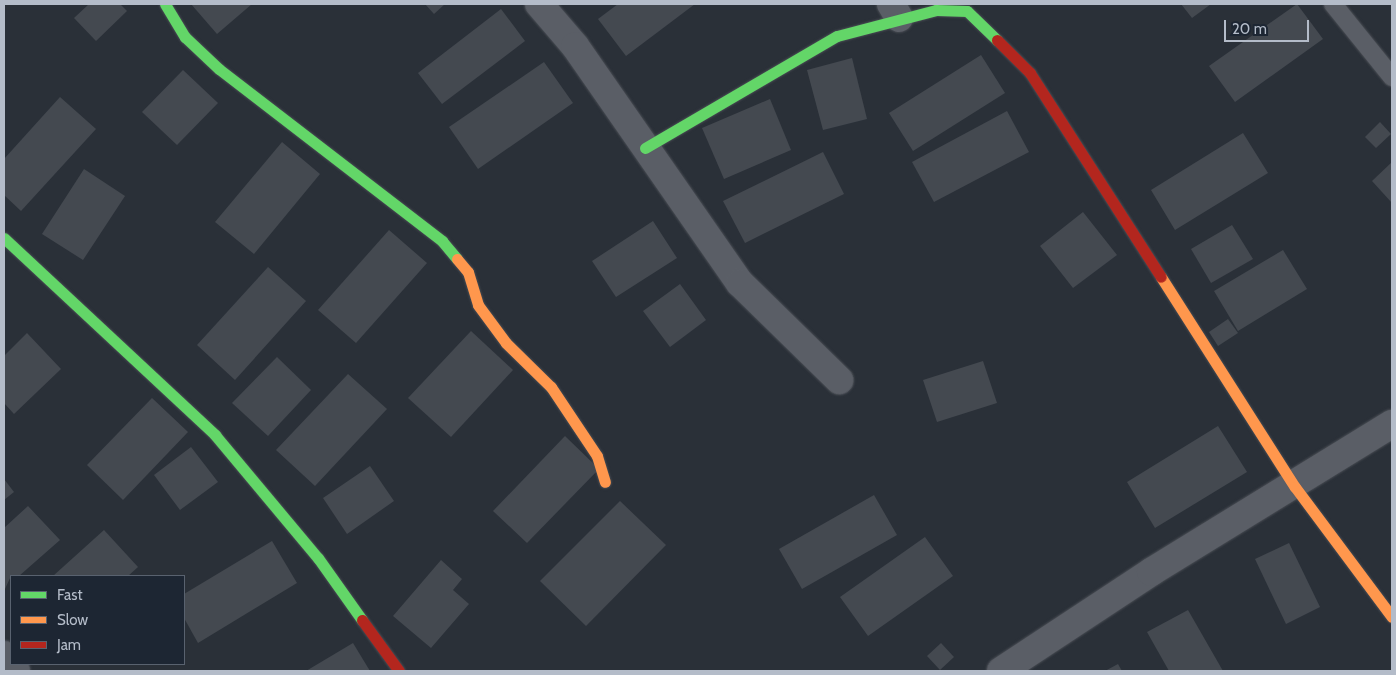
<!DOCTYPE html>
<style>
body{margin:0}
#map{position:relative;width:1396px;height:675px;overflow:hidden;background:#2a3038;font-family:Cabin,sans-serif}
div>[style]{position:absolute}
.building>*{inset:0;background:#444950}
.roads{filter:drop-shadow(0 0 1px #484c53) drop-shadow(0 0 1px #484c53)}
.lane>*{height:18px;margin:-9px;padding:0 9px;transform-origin:9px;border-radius:9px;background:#5a5e66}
.street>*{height:28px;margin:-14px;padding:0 14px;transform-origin:14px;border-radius:14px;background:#5a5e66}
.fast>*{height:11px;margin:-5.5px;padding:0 5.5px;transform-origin:5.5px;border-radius:5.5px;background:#63d668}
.slow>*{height:11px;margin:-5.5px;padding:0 5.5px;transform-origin:5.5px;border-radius:5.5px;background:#ff974d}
.jam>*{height:11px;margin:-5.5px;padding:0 5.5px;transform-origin:5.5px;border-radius:5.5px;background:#b3261e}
span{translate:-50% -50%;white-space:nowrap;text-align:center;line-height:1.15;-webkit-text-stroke:4.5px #1d2633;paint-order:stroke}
.frame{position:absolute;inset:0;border:5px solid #b4bcc9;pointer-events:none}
.legend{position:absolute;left:10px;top:575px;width:175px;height:90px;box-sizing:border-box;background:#1d2633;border:1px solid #59626f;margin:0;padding:6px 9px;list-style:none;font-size:15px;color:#b4bcc9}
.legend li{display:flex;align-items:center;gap:10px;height:25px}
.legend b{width:25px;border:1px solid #59626f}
.scale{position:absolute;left:1224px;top:20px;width:85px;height:22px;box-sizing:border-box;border:2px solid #b4bcc9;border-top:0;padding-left:6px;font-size:15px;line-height:18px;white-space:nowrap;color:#b4bcc9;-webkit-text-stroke:4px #1d2633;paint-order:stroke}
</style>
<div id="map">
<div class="building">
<i style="clip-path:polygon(89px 4px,120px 4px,127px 11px,96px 41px,74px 18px)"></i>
<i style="clip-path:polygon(191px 4px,252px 4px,217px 34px)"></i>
<i style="clip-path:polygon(425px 4px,445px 4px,434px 14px)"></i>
<i style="clip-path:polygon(618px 4px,695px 4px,626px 56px,598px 19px)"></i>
<i style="clip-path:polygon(1181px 4px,1211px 4px,1192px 18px)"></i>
<i style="clip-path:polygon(1297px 4px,1323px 39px,1235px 102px,1209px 66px)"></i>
<i style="clip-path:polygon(501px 9px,525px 41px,442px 104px,418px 73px)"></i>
<i style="clip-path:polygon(981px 55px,1005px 93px,913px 151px,889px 113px)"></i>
<i style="clip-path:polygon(852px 58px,867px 119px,823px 130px,807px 70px)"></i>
<i style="clip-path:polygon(544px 62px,573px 103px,478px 169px,449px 127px)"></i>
<i style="clip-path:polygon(183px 70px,218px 103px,177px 145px,142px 112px)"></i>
<i style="clip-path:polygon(60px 97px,96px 129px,21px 211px,4px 195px,4px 159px)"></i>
<i style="clip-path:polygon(770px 99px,791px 150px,724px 179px,702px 128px)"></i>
<i style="clip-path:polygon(1007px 111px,1029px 152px,934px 202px,912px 162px)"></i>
<i style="clip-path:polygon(1380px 122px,1391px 134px,1376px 148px,1365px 137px)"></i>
<i style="clip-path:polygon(1243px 133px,1268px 173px,1175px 230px,1151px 190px)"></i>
<i style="clip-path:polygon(282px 142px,320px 174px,254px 254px,215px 222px)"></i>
<i style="clip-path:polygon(823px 152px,844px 194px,745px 243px,723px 201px)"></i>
<i style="clip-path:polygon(1392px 162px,1392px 203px,1372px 181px)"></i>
<i style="clip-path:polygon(84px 169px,125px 196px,83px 260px,42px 234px)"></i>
<i style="clip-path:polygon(1083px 212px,1117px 255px,1073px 288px,1040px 246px)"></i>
<i style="clip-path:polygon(653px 221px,677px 258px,616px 297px,592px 261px)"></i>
<i style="clip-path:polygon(1232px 225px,1253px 259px,1211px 283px,1191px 249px)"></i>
<i style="clip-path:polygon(389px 230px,427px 263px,356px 343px,318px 310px)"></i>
<i style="clip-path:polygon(1283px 250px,1307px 289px,1238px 331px,1214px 291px)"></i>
<i style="clip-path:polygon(268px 267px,306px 301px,235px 380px,197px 345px)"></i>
<i style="clip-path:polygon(680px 284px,706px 320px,670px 347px,643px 311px)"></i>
<i style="clip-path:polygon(1228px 319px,1238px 333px,1218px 346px,1209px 332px)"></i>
<i style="clip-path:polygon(471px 331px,513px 370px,451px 437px,408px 398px)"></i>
<i style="clip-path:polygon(27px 333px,61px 369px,14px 414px,4px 403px,4px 356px)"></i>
<i style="clip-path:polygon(277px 357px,311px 390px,268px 436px,232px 403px)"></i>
<i style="clip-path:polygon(983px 361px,997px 403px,937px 422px,923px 380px)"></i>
<i style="clip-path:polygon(348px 374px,387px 409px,315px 486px,276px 450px)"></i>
<i style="clip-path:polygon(152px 398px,188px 432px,123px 500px,87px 465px)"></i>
<i style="clip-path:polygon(1218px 426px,1247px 472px,1155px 528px,1127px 482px)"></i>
<i style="clip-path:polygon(565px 436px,599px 469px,527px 543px,493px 511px)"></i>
<i style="clip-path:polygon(191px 447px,218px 482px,180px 510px,154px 475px)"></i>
<i style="clip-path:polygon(370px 466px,394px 501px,347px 534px,323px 498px)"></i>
<i style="clip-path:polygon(4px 479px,14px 492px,4px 500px)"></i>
<i style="clip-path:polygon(874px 495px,897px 535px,802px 589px,779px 549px)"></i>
<i style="clip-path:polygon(620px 501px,666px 545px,586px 626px,540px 581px)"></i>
<i style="clip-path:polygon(28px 506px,60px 540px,19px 576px,11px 576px,5px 589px,4px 528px)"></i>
<i style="clip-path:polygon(104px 530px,138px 567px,128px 576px,53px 576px)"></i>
<i style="clip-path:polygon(925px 537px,953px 576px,868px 636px,840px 597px)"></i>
<i style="clip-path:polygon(272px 541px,297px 583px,198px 643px,184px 618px,184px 594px)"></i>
<i style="clip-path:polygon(1289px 543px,1320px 607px,1286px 624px,1255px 559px)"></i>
<i style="clip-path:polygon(441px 560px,462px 579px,453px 590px,469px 604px,431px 648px,393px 616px)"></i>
<i style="clip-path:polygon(1188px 610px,1223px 671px,1169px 671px,1147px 632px)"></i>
<i style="clip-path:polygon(353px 643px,370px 671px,306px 671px)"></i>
<i style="clip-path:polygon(941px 643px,954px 657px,940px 670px,927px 656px)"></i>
<i style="clip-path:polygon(1118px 664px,1122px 671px,1105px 671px)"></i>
</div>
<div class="roads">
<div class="lane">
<i style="left:1333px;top:4px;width:94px;rotate:51.1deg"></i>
</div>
<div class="street">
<i style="left:539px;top:4px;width:55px;rotate:49.4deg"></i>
<i style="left:575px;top:46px;width:289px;rotate:55.2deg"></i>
<i style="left:740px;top:283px;width:139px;rotate:44.4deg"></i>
<i style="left:891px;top:4px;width:16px;rotate:60deg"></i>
<i style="left:4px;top:655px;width:20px;rotate:53deg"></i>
<i style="left:1001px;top:671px;width:180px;rotate:-33.4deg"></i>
<i style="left:1151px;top:572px;width:283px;rotate:-31.6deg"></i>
</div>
<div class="fast">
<i style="left:165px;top:4px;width:39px;rotate:59deg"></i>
<i style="left:185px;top:37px;width:47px;rotate:43.3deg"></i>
<i style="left:219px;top:69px;width:282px;rotate:37.6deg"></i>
<i style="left:442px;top:241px;width:23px;rotate:50deg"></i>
<i style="left:645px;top:148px;width:222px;rotate:-30.3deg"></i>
<i style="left:837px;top:36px;width:102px;rotate:-14.7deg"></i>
<i style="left:936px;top:10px;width:31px;rotate:2deg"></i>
<i style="left:967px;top:11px;width:42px;rotate:44deg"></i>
<i style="left:4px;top:238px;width:289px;rotate:43deg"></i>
<i style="left:215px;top:435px;width:160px;rotate:50.1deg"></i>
<i style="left:318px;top:558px;width:76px;rotate:54.6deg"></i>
</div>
<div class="slow">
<i style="left:457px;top:259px;width:17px;rotate:50deg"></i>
<i style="left:468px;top:272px;width:34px;rotate:73deg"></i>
<i style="left:478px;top:305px;width:47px;rotate:53.6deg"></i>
<i style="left:506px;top:343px;width:63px;rotate:44.4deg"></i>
<i style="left:551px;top:387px;width:83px;rotate:56.3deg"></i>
<i style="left:597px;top:456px;width:27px;rotate:73deg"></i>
<i style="left:1161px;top:277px;width:249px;rotate:57.5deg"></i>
<i style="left:1295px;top:487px;width:162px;rotate:53.3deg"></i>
</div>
<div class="jam">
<i style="left:997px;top:40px;width:47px;rotate:45deg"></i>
<i style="left:1030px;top:73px;width:242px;rotate:57.3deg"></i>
<i style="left:362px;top:620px;width:63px;rotate:54deg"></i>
</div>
</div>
<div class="frame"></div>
<ul class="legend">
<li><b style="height:6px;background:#63d668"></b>Fast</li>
<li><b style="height:6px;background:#ff974d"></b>Slow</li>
<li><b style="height:6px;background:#b3261e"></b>Jam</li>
</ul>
<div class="scale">20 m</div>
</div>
